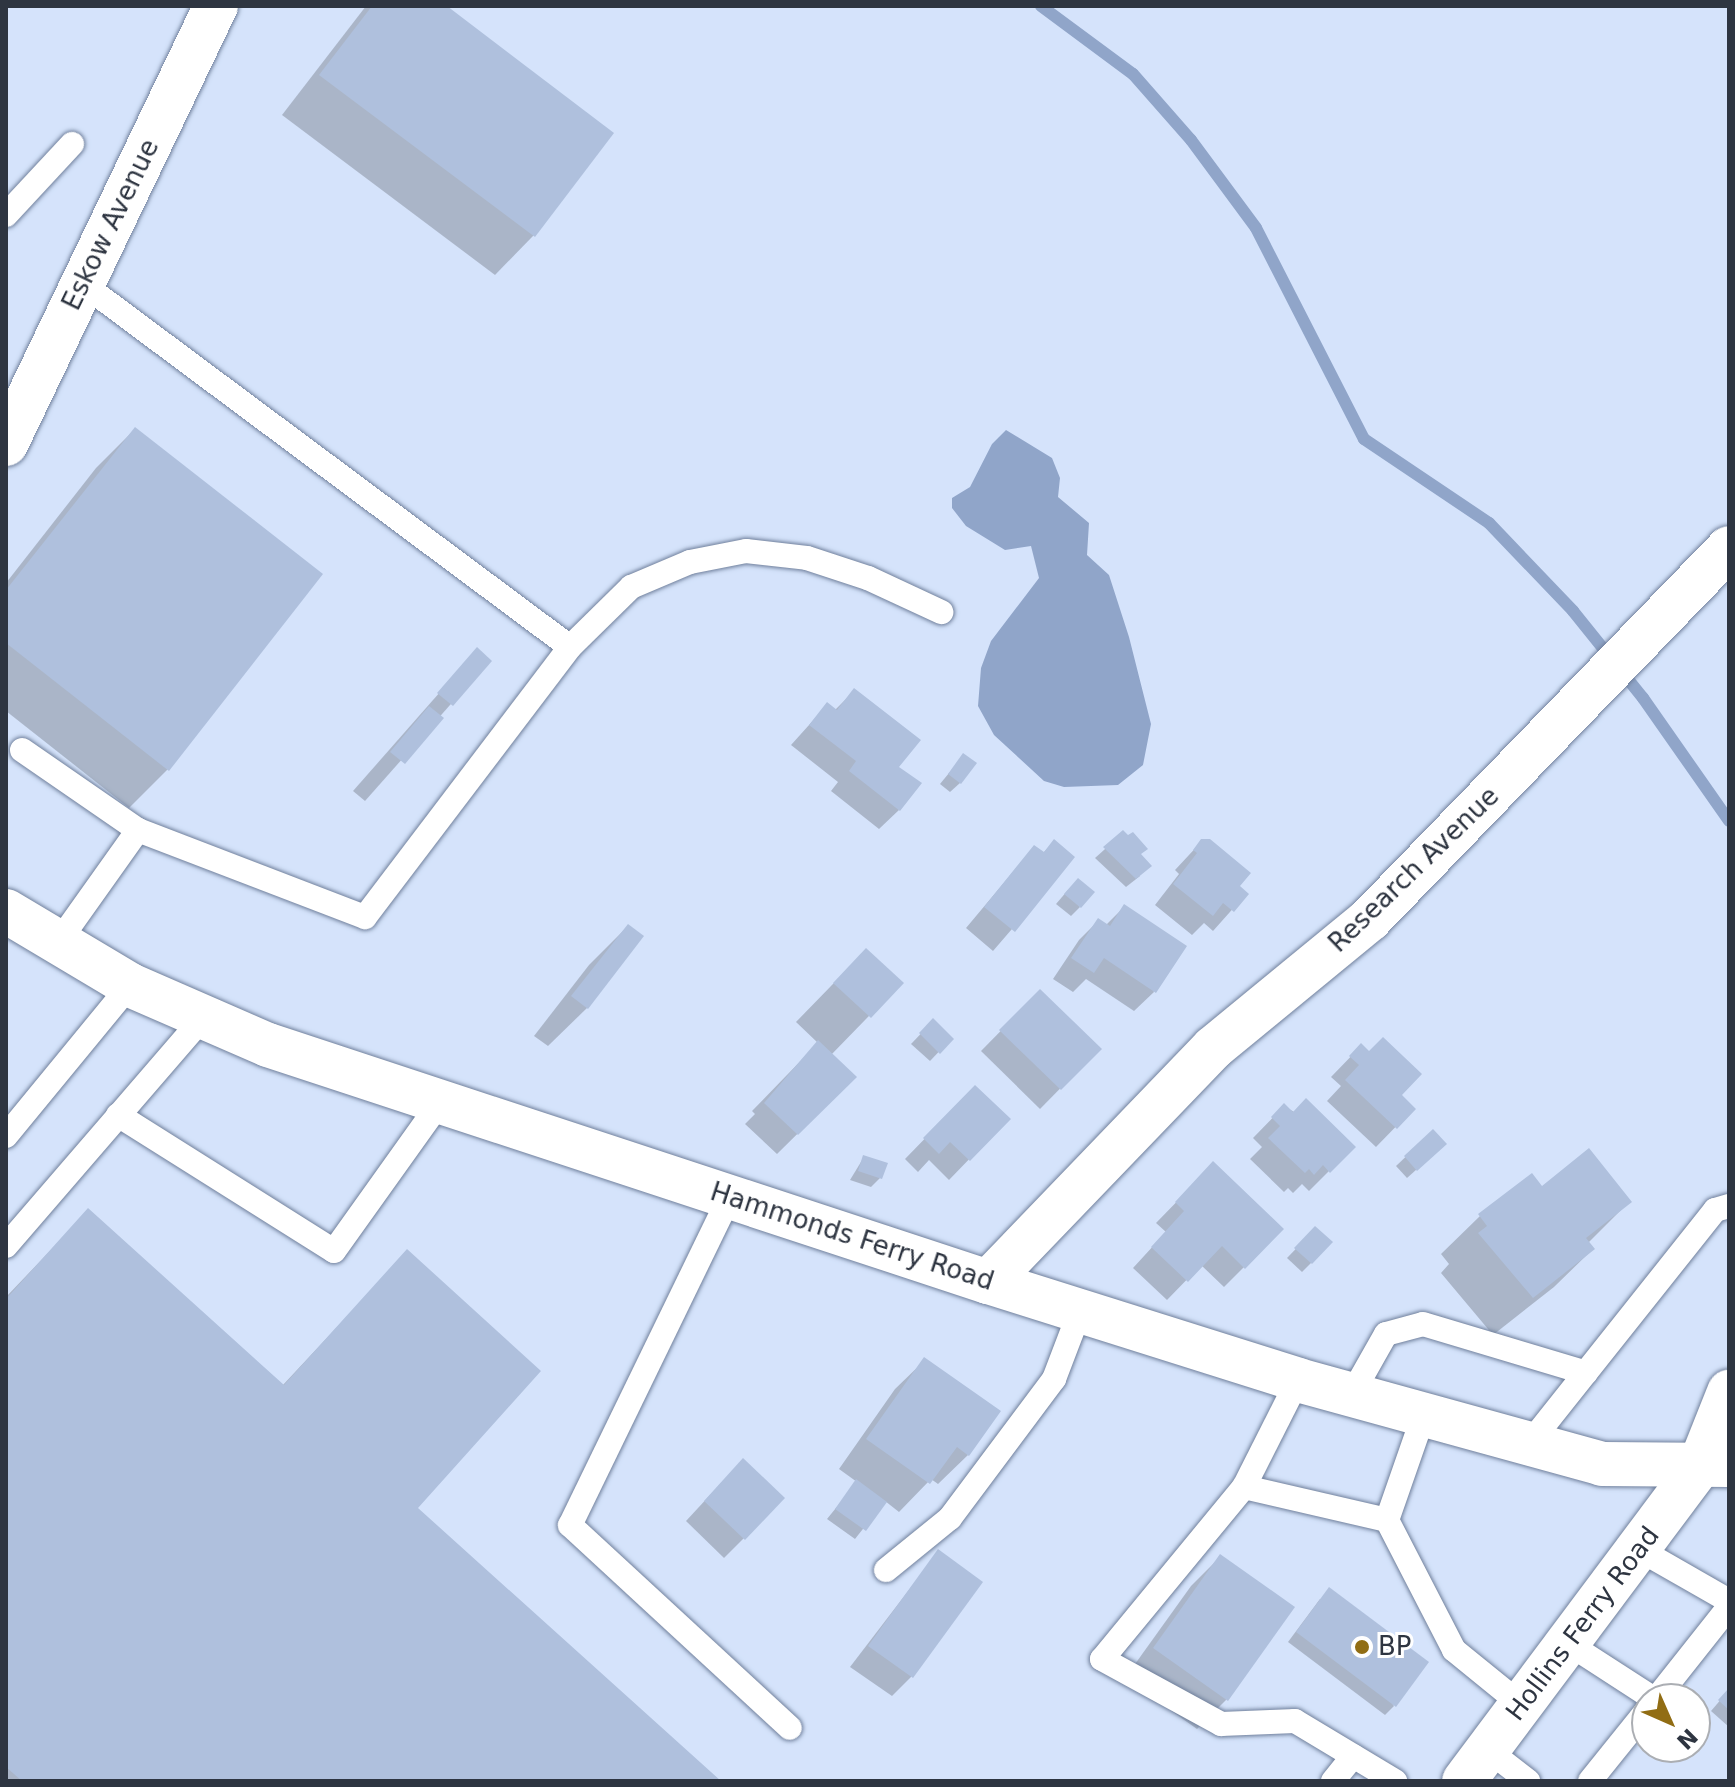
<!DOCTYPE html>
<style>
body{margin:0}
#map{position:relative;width:1735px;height:1787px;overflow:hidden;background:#d5e3fb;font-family:"DejaVu Sans",sans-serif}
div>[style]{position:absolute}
.water>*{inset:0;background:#90a5c9}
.shadow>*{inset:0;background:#0003}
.stream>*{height:12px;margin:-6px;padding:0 6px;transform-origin:6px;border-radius:6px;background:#90a5c9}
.building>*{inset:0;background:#afc0dd}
.roads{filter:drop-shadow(0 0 2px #70809c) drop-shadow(0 0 2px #70809c)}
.service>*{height:24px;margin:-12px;padding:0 12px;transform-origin:12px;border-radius:12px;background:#fff}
.minor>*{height:44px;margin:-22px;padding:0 22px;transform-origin:22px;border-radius:22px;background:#fff}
.tertiary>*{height:44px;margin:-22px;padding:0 22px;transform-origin:22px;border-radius:22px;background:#fff}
.dots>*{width:22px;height:22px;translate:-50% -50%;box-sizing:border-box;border:4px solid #fff;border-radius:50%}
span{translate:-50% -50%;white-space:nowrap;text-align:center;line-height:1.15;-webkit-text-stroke:6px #fff;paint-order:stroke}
.street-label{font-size:26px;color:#2e3541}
.poi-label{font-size:26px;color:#2e3541}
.left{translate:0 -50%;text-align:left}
.frame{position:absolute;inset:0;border:8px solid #2e3541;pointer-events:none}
.north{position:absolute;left:1631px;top:1683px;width:80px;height:80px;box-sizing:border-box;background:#fff;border:2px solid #abaeb3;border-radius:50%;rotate:135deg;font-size:22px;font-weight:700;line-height:32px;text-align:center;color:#2e3541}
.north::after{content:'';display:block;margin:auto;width:28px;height:36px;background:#916d14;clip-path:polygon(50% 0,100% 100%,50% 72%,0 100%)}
</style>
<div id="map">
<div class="water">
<i style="clip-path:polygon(1006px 430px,1052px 458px,1060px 478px,1058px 497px,1089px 523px,1087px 555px,1109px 575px,1129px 637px,1151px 724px,1143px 765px,1118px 785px,1064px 787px,1044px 781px,994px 735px,978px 706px,981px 668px,991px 641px,1039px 578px,1031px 546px,1005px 550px,966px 526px,952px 508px,952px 498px,970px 487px,992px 444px)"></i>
</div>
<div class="shadow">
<i style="clip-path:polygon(366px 6px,444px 6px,611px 133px,533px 236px,495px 275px,282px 115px)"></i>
<i style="clip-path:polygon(135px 429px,168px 769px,129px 808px,6px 711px,6px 583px,96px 468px)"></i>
<i style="clip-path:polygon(477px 650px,489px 661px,365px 801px,353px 791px)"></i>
<i style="clip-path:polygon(854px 691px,899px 810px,879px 829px,831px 791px,838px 782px,791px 745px,827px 705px,835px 710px)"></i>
<i style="clip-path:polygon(963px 756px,960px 783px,950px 792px,940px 784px)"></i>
<i style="clip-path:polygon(1123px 833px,1139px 855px,1140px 876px,1126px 887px,1095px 858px)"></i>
<i style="clip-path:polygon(1202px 841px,1246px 894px,1213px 931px,1204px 923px,1192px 935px,1155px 905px,1179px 874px,1175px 870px)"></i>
<i style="clip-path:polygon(1054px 842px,1073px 858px,993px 951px,966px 928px,1034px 847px,1042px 854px)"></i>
<i style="clip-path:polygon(1068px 890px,1080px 907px,1071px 916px,1056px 904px)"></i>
<i style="clip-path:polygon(1124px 907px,1154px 992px,1134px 1011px,1086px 979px,1073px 992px,1053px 979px,1079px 940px,1098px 921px,1106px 925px)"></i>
<i style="clip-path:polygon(628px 926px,587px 1008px,548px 1046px,534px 1036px,589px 965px)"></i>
<i style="clip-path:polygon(866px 950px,901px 983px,831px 1055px,854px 1078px,777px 1154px,745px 1124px,755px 1114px,752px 1111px,818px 1043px,796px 1022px)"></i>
<i style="clip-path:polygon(1040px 991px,1099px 1049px,1040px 1109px,981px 1051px)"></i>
<i style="clip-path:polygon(933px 1021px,951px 1039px,930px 1061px,911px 1044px)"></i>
<i style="clip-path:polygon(1361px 1046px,1413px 1109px,1376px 1147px,1327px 1101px,1341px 1086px,1331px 1077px)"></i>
<i style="clip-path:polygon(975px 1087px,1008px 1119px,949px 1180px,929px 1160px,918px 1172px,905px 1159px)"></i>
<i style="clip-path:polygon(1284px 1106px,1353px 1147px,1309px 1191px,1302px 1184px,1293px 1193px,1288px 1188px,1284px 1192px,1250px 1159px,1262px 1147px,1253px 1138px)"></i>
<i style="clip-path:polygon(1433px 1131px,1435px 1153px,1407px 1178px,1396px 1166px)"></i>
<i style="clip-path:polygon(864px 1157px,880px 1178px,871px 1187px,850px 1180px)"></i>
<i style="clip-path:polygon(1194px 1184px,1282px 1229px,1224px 1287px,1201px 1265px,1167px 1300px,1133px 1268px,1166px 1232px,1156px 1223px)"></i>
<i style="clip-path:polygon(1629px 1202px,1588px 1243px,1593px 1249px,1554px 1287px,1493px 1335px,1441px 1273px,1449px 1264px,1441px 1254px,1480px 1216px)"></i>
<i style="clip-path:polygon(88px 1211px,282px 1386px,407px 1252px,415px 1508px,718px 1781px,6px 1781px,6px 1297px)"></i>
<i style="clip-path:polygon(1315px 1229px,1311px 1263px,1302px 1272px,1287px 1258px)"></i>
<i style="clip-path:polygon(925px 1360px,968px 1455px,938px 1484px,931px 1479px,899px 1512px,885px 1501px,855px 1539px,827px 1519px,857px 1482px,839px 1469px,895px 1389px)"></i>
<i style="clip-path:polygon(723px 1481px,744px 1538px,724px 1558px,686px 1521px)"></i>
<i style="clip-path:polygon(938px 1552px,911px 1677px,892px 1696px,850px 1667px)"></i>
<i style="clip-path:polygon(1221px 1556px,1226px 1700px,1197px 1729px,1125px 1678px,1191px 1586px)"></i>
<i style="clip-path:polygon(1320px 1599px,1394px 1706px,1385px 1715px,1288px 1642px)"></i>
<i style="clip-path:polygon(1729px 1690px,1729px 1727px,1711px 1711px)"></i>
</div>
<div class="stream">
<i style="left:1041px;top:6px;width:114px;rotate:36.5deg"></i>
<i style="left:1133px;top:74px;width:88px;rotate:48.7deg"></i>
<i style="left:1191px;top:140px;width:109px;rotate:53.5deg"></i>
<i style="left:1256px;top:228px;width:237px;rotate:62.9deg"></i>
<i style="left:1364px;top:439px;width:151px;rotate:33.9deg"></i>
<i style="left:1489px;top:523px;width:122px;rotate:46.3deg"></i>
<i style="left:1573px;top:611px;width:112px;rotate:51.2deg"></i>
<i style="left:1643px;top:698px;width:150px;rotate:55deg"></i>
</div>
<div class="building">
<i style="clip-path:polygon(372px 6px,447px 6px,614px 133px,535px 237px,319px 75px)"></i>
<i style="clip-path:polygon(135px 427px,323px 574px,169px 771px,6px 643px,6px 590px)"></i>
<i style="clip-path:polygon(477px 647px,492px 661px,453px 706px,437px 693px)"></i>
<i style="clip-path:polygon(854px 688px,921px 740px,899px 767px,922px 783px,900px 811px,849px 771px,856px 761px,809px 725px,827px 702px,837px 710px)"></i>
<i style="clip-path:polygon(429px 706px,444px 718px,405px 764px,390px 752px)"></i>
<i style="clip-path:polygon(963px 753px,977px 763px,961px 784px,948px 774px)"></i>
<i style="clip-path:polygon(1123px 830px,1128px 835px,1133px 832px,1148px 849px,1141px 854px,1152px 866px,1136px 879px,1103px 847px)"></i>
<i style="clip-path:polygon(1054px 839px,1075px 857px,1015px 932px,984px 907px,1034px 845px,1044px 852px)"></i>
<i style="clip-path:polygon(1201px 839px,1210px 839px,1251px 873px,1240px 886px,1249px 894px,1234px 912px,1223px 903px,1213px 916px,1173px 884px,1197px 853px,1193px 850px)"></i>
<i style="clip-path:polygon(1078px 878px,1095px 892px,1081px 908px,1064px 894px)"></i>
<i style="clip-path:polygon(1124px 904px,1187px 946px,1156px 993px,1104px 958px,1094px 973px,1071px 958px,1098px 918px,1110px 926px)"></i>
<i style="clip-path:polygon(628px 924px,644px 936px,588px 1009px,571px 996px)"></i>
<i style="clip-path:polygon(866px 948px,904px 983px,871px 1018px,833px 983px)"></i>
<i style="clip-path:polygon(1040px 989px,1102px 1049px,1061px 1090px,999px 1030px)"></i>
<i style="clip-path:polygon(933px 1018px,954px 1039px,940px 1054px,919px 1033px)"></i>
<i style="clip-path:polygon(1383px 1037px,1422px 1074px,1402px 1095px,1416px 1109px,1397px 1129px,1345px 1080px,1359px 1065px,1349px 1056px,1361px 1043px,1369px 1051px)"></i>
<i style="clip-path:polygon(818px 1040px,857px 1077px,798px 1135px,764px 1103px)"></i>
<i style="clip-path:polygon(975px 1085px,1011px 1119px,970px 1161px,950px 1142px,939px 1154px,923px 1138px)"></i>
<i style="clip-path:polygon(1306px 1098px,1356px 1147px,1330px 1173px,1323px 1165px,1314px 1175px,1309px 1169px,1305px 1173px,1268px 1138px,1280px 1126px,1271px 1117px,1284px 1103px,1293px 1112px)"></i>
<i style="clip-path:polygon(1433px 1129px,1447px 1144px,1417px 1171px,1404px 1156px)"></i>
<i style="clip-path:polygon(1589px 1148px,1632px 1202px,1586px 1238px,1595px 1249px,1533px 1298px,1478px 1233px,1487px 1226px,1478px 1214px,1532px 1173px,1542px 1186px)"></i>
<i style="clip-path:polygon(863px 1155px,888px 1163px,882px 1179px,858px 1171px)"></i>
<i style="clip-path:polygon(1213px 1161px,1284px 1229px,1245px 1269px,1222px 1246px,1188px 1282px,1151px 1247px,1184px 1211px,1175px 1202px)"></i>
<i style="clip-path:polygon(88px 1208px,284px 1385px,407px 1249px,541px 1371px,418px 1508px,721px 1781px,22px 1781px,6px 1767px,6px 1299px)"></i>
<i style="clip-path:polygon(1315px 1226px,1333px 1242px,1312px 1264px,1294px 1248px)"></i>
<i style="clip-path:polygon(924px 1357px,1001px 1411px,969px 1456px,957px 1447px,930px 1484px,866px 1439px)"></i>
<i style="clip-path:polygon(743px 1458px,785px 1498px,745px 1540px,704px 1501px)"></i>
<i style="clip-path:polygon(856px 1479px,887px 1502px,866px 1531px,835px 1509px)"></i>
<i style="clip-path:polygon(938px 1549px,983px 1582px,913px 1678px,868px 1646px)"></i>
<i style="clip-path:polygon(1220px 1554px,1295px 1607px,1228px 1701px,1153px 1648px)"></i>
<i style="clip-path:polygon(1329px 1587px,1429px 1662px,1396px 1707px,1296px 1632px)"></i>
<i style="clip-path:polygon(1729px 1688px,1729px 1710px,1718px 1700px)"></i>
</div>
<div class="roads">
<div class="service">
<i style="left:6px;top:215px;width:97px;rotate:-47.1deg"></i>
<i style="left:83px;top:284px;width:607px;rotate:36.7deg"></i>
<i style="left:22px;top:750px;width:141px;rotate:34.6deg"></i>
<i style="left:57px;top:944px;width:140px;rotate:-54.6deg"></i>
<i style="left:138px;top:830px;width:243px;rotate:21deg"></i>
<i style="left:365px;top:917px;width:339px;rotate:-52.8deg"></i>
<i style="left:570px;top:647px;width:86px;rotate:-44.5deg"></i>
<i style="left:631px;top:587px;width:64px;rotate:-23deg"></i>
<i style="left:690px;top:562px;width:57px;rotate:-11.1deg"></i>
<i style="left:746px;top:551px;width:61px;rotate:6.5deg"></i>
<i style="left:807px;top:558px;width:64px;rotate:18.2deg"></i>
<i style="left:868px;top:578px;width:81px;rotate:25deg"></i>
<i style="left:118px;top:1115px;width:255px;rotate:32.2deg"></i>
<i style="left:334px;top:1251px;width:184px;rotate:-54.5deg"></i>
<i style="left:6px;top:1136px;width:195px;rotate:-50.6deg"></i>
<i style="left:730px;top:1196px;width:366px;rotate:115.9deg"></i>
<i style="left:570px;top:1525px;width:299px;rotate:42.7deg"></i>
<i style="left:6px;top:1246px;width:300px;rotate:-49.2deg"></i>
<i style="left:1298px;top:1380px;width:120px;rotate:116.8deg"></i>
<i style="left:1244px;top:1487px;width:223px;rotate:129.5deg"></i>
<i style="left:1102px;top:1659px;width:136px;rotate:28.6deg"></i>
<i style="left:1221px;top:1724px;width:74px;rotate:-2.3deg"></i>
<i style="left:1295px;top:1721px;width:117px;rotate:31deg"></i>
<i style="left:1352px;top:1394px;width:69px;rotate:-60.5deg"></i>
<i style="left:1386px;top:1334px;width:38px;rotate:-15deg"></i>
<i style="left:1423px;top:1324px;width:170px;rotate:16.7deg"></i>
<i style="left:1424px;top:1414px;width:112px;rotate:109.2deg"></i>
<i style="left:1387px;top:1520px;width:146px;rotate:62.7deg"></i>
<i style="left:1454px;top:1650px;width:89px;rotate:39.1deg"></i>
<i style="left:1529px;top:1444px;width:299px;rotate:-51.5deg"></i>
<i style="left:1715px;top:1210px;width:15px;rotate:-16deg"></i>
<i style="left:1244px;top:1487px;width:147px;rotate:13deg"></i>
<i style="left:1640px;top:1550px;width:103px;rotate:29.8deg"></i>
<i style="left:886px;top:1570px;width:82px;rotate:-39.1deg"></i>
<i style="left:950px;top:1518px;width:174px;rotate:-53.2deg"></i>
<i style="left:1054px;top:1379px;width:73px;rotate:-69.1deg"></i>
<i style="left:1569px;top:1644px;width:101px;rotate:32.9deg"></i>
<i style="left:1656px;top:1699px;width:117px;rotate:-51.6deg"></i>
<i style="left:1488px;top:1750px;width:51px;rotate:37.8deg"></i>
<i style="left:1333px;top:1781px;width:32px;rotate:-51deg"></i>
<i style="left:1590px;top:1781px;width:91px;rotate:-51.2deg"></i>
</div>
<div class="minor">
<i style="left:6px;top:444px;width:486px;rotate:-64.4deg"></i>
<i style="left:988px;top:1282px;width:325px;rotate:-46.1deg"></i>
<i style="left:1213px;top:1048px;width:203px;rotate:-39.4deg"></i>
<i style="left:1370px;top:919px;width:516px;rotate:-45.94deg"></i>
</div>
<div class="tertiary">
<i style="left:6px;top:911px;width:144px;rotate:30.8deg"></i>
<i style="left:130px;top:985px;width:150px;rotate:23.5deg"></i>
<i style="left:268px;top:1045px;width:758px;rotate:18.22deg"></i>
<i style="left:988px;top:1282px;width:325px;rotate:17.5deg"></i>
<i style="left:1298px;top:1380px;width:315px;rotate:15.4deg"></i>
<i style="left:1602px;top:1464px;width:127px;rotate:0.5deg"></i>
<i style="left:1464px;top:1781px;width:394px;rotate:-53.2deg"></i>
<i style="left:1700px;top:1465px;width:79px;rotate:-68.3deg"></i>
</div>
</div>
<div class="dots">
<i style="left:1362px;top:1647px;background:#916d14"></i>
</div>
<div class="street-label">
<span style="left:111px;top:225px;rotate:-64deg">Eskow Avenue</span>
<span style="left:1414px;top:870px;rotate:-44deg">Research Avenue</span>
<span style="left:852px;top:1237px;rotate:18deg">Hammonds Ferry Road</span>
<span style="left:1583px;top:1624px;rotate:-53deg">Hollins Ferry Road</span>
</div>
<div class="poi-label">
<span class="left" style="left:1378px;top:1647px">BP</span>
</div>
<div class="frame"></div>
<div class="north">N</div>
</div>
